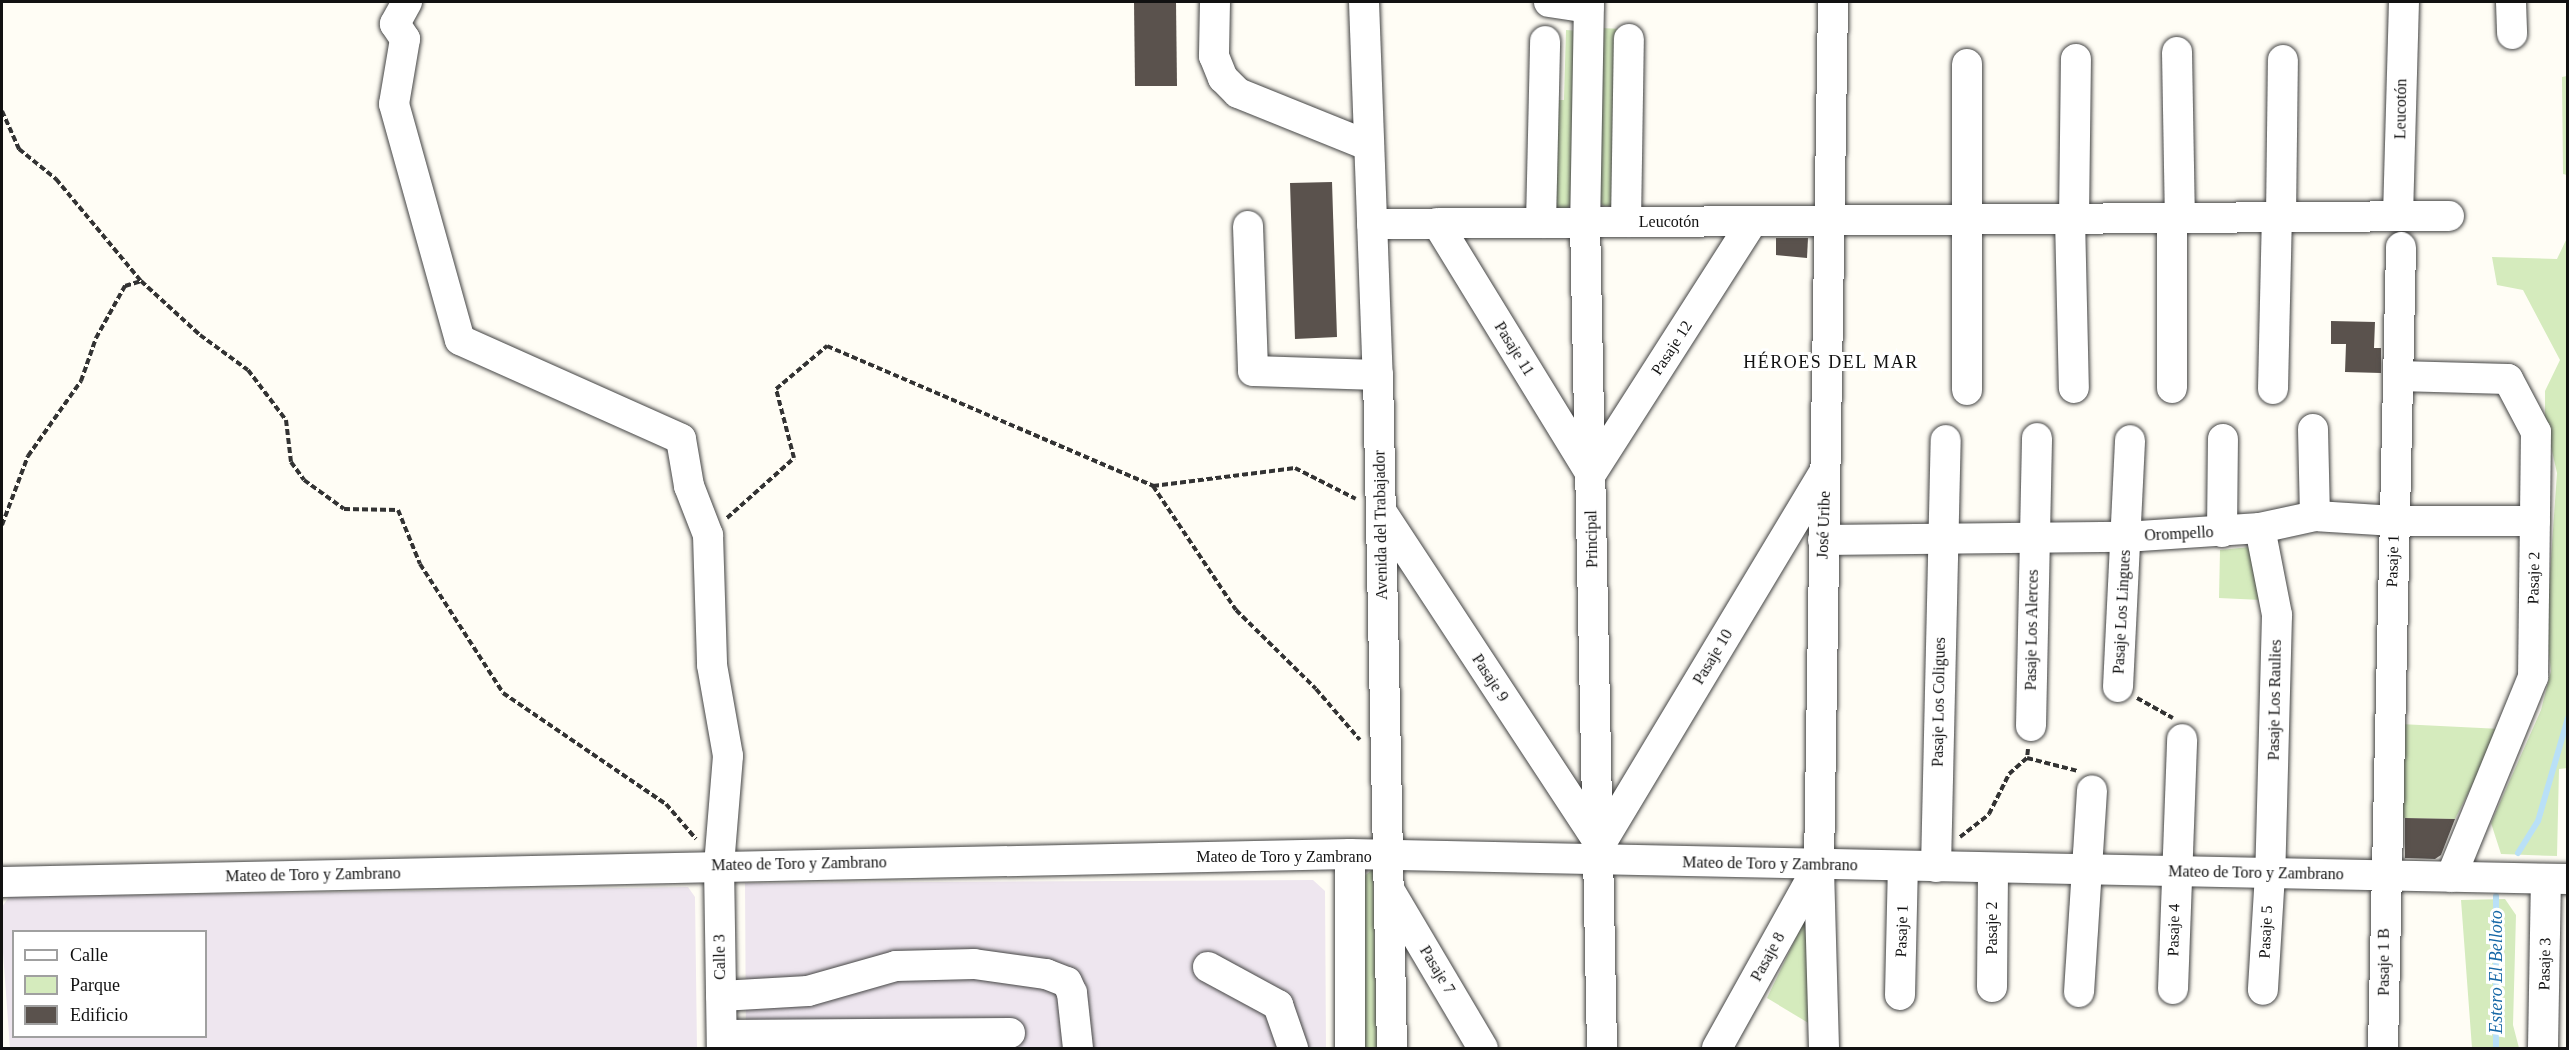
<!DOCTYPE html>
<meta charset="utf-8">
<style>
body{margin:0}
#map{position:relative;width:2569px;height:1050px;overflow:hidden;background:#fffdf5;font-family:"Times New Roman",serif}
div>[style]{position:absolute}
.industrial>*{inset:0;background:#eee6ef}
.green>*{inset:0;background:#d5ebbd}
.stream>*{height:6px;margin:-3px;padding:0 3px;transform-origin:3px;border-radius:3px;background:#b9e0f7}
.building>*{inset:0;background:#5a524d}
.path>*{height:4px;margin-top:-2px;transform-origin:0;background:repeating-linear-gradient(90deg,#333 0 6px,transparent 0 9px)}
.roads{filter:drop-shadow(0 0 2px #444) drop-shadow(0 0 2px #444)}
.minor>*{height:30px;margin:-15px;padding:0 15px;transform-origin:15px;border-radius:15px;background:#fff}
span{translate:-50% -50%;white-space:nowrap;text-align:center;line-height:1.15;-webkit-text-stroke:6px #fff;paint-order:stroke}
.street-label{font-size:16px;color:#111}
.neighbourhood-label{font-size:18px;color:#111;letter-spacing:1.5px}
.water-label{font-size:18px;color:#1768a6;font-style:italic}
.frame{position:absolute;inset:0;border:3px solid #111;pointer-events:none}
.legend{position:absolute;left:12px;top:930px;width:195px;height:108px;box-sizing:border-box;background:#fff;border:2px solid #a0a0a0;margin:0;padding:8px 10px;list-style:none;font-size:18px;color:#111}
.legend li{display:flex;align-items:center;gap:12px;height:30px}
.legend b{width:30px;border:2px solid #a0a0a0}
</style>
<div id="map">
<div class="industrial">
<i style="clip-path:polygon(1313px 880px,1325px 891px,1326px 1048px,746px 1048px,745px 883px)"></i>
<i style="clip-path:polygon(evenodd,688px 887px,695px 897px,697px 1048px,10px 1048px,2px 939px,2px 907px,9px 897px,688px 887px,14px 932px,206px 932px,206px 1036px,14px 1036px,14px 932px)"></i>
</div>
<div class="green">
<i style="clip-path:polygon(1601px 28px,1622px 29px,1617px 206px,1604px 206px,1598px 201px)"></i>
<i style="clip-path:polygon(1566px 30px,1580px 31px,1576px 200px,1566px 209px,1552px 207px,1554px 100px,1564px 100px)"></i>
<i style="clip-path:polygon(2567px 76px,2568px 76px,2567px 175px,2563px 174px,2562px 77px)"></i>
<i style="clip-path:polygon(2567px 238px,2568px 768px,2559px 769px,2557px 856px,2501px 854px,2491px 823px,2541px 710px,2551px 671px,2546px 630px,2557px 473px,2545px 420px,2545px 391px,2560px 360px,2523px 290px,2497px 285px,2492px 257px,2557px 259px)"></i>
<i style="clip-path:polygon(2250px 547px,2262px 600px,2219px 598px,2220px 550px)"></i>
<i style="clip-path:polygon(2400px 724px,2501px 729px,2455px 819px,2396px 818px)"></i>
<i style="clip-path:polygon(1373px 869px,1377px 1048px,1364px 1048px,1362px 878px)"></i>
<i style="clip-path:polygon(2505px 899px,2516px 915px,2513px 1025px,2519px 1048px,2472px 1048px,2461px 900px)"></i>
<i style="clip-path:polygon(1805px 919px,1810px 1024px,1767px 998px)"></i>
</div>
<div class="stream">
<i style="left:2518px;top:853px;width:38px;rotate:-58deg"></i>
<i style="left:2538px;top:821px;width:107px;rotate:-73.8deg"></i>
<i style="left:2496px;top:1048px;width:152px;rotate:-90deg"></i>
</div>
<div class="building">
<i style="clip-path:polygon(1134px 2px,1176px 2px,1177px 86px,1135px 86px)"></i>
<i style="clip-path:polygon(1332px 182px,1337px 337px,1295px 339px,1290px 183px)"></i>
<i style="clip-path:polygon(1776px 238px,1808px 238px,1807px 258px,1776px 255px)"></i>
<i style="clip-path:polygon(2331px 321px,2375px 322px,2374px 348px,2381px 348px,2381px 373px,2345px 372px,2346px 344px,2331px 344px)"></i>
<i style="clip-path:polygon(2405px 818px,2455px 819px,2441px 855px,2435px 859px,2405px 858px)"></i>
</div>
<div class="path">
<i style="left:2px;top:111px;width:42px;rotate:65.9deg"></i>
<i style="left:19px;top:149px;width:48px;rotate:39deg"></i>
<i style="left:56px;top:179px;width:133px;rotate:50.2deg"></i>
<i style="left:1153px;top:486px;width:149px;rotate:56.2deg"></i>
<i style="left:1236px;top:610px;width:112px;rotate:44.6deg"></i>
<i style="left:1316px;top:689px;width:67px;rotate:49.2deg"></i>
<i style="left:727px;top:518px;width:90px;rotate:-41.8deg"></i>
<i style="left:794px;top:458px;width:71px;rotate:-104.6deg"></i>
<i style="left:776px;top:389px;width:67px;rotate:-40.1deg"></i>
<i style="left:827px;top:346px;width:355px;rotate:23.2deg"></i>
<i style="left:1153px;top:486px;width:143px;rotate:-7.2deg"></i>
<i style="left:1295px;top:468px;width:68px;rotate:26.9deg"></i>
<i style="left:2px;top:525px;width:74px;rotate:-69.4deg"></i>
<i style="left:28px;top:456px;width:92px;rotate:-54.8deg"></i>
<i style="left:81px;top:381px;width:46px;rotate:-70.8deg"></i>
<i style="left:96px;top:338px;width:60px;rotate:-60.9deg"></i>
<i style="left:125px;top:286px;width:17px;rotate:-17deg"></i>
<i style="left:141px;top:281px;width:80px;rotate:42.5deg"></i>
<i style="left:200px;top:335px;width:59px;rotate:36.1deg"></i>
<i style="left:248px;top:370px;width:63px;rotate:52.8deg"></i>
<i style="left:286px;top:420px;width:42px;rotate:83.2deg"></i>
<i style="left:291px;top:462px;width:22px;rotate:54deg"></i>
<i style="left:304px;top:480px;width:49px;rotate:35.9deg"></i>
<i style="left:344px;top:509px;width:54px;rotate:1.1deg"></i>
<i style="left:398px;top:510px;width:58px;rotate:67.8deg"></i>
<i style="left:420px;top:564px;width:153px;rotate:57.2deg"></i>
<i style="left:503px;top:693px;width:197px;rotate:34.3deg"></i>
<i style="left:666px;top:804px;width:46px;rotate:49.4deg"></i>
<i style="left:2137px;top:698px;width:41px;rotate:29.1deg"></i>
<i style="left:2028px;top:749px;width:9px;rotate:96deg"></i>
<i style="left:2027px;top:758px;width:53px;rotate:14.3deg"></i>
<i style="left:1960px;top:837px;width:37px;rotate:-38deg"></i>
<i style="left:1989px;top:814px;width:45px;rotate:-63.4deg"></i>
<i style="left:2009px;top:774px;width:24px;rotate:-42deg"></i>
</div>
<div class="roads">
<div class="minor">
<i style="left:407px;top:2px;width:25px;rotate:119deg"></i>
<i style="left:395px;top:24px;width:18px;rotate:56deg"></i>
<i style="left:405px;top:39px;width:66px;rotate:99.6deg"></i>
<i style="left:394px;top:104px;width:245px;rotate:74.4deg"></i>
<i style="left:460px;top:340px;width:242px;rotate:24.1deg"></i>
<i style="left:681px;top:439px;width:48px;rotate:80.3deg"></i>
<i style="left:689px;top:486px;width:53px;rotate:68.8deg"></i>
<i style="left:708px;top:535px;width:130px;rotate:88.2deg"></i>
<i style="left:712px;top:665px;width:92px;rotate:80deg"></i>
<i style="left:728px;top:756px;width:109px;rotate:94.7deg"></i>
<i style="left:719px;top:865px;width:183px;rotate:89.1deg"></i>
<i style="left:1215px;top:2px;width:54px;rotate:91.1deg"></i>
<i style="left:1214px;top:56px;width:24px;rotate:68deg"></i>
<i style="left:1223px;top:78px;width:21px;rotate:45deg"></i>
<i style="left:1238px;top:93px;width:139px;rotate:22deg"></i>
<i style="left:1364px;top:2px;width:373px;rotate:87.9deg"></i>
<i style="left:1378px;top:375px;width:673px;rotate:88.81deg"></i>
<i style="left:1549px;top:2px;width:40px;rotate:8.5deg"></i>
<i style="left:1589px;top:2px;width:220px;rotate:91deg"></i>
<i style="left:1585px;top:222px;width:826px;rotate:88.82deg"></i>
<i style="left:2511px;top:2px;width:32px;rotate:88deg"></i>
<i style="left:2177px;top:52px;width:166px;rotate:89deg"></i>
<i style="left:1967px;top:64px;width:326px;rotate:90deg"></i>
<i style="left:2398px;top:216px;width:214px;rotate:-88.4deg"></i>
<i style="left:2281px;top:217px;width:157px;rotate:-89.3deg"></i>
<i style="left:2070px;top:218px;width:170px;rotate:88.7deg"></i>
<i style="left:2074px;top:219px;width:160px;rotate:-89.3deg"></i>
<i style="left:1626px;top:222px;width:183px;rotate:-89.1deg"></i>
<i style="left:1437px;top:223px;width:294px;rotate:58.5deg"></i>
<i style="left:1591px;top:474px;width:300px;rotate:-57.4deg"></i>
<i style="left:1541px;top:223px;width:182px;rotate:-88.7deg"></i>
<i style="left:1372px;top:224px;width:1077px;rotate:-0.43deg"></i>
<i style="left:1248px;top:226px;width:145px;rotate:88deg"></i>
<i style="left:1253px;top:371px;width:125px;rotate:1.8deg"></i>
<i style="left:2398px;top:376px;width:110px;rotate:1.6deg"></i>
<i style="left:2508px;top:379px;width:60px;rotate:62.2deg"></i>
<i style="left:2536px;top:432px;width:245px;rotate:90.7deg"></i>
<i style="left:2533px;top:677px;width:216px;rotate:112.3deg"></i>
<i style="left:2172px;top:388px;width:170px;rotate:-90deg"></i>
<i style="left:2273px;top:389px;width:172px;rotate:-88.7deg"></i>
<i style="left:2313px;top:429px;width:87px;rotate:88.7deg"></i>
<i style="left:1381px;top:511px;width:399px;rotate:56.7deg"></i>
<i style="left:1600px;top:845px;width:435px;rotate:-59deg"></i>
<i style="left:2260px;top:528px;width:89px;rotate:78.9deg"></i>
<i style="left:2277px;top:615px;width:259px;rotate:91.5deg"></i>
<i style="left:2270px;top:874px;width:116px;rotate:93.5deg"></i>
<i style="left:2222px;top:532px;width:93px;rotate:-89.4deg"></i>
<i style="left:1823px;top:540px;width:302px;rotate:-0.6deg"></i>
<i style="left:2125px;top:537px;width:135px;rotate:-3.8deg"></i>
<i style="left:2260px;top:528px;width:56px;rotate:-12.3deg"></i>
<i style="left:2315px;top:516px;width:80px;rotate:3.6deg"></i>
<i style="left:2395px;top:521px;width:140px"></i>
<i style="left:2118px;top:687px;width:247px;rotate:-87.2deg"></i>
<i style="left:2031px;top:726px;width:288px;rotate:-88.8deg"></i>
<i style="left:1350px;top:854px;width:194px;rotate:90deg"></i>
<i style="left:1936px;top:867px;width:427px;rotate:-88.7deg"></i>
<i style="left:2px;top:882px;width:1348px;rotate:-1.19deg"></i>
<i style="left:1350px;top:854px;width:1218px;rotate:1.18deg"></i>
<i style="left:1390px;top:891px;width:182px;rotate:59.4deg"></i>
<i style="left:1208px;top:967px;width:80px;rotate:28.5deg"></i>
<i style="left:1278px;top:1005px;width:46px;rotate:70.8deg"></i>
<i style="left:1992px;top:987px;width:119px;rotate:-89.5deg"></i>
<i style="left:2173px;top:989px;width:250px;rotate:-87.9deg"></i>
<i style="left:2079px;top:992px;width:202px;rotate:-86.3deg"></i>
<i style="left:1900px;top:995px;width:128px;rotate:-88.7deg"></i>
<i style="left:721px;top:996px;width:87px;rotate:-3.3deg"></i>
<i style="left:808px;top:991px;width:91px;rotate:-15.9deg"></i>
<i style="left:896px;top:966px;width:78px;rotate:-1.5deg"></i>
<i style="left:974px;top:964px;width:73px;rotate:7.9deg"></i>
<i style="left:1046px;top:974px;width:22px;rotate:21deg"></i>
<i style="left:1067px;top:982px;width:12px;rotate:66deg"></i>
<i style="left:1072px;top:993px;width:55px;rotate:83.8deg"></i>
<i style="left:722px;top:1035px;width:288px;rotate:-0.4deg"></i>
<i style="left:1717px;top:1048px;width:210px;rotate:-60.9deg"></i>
<i style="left:1824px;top:1048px;width:183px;rotate:-91.6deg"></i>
<i style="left:1819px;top:865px;width:863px;rotate:-89.07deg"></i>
<i style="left:2383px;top:1048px;width:801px;rotate:-88.71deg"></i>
<i style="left:2543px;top:1048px;width:169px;rotate:-89deg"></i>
</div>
</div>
<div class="street-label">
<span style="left:2401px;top:109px;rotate:-89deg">Leucotón</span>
<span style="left:1669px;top:222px">Leucotón</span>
<span style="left:1672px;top:348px;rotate:-57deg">Pasaje 12</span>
<span style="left:1514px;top:349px;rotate:58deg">Pasaje 11</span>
<span style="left:1381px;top:525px;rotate:-91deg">Avenida del Trabajador</span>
<span style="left:1824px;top:525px;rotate:-88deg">José Uribe</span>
<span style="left:2179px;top:534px;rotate:-3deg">Orompello</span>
<span style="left:1592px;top:539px;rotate:-91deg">Principal</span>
<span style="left:2393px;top:561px;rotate:-88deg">Pasaje 1</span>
<span style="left:2534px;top:578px;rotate:-89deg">Pasaje 2</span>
<span style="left:2122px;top:612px;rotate:-87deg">Pasaje Los Lingues</span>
<span style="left:2032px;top:630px;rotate:-89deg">Pasaje Los Alerces</span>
<span style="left:1713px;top:657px;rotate:-59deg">Pasaje 10</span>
<span style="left:1490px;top:678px;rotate:57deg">Pasaje 9</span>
<span style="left:2275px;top:700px;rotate:-89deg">Pasaje Los Raulies</span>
<span style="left:1939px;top:702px;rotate:-89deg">Pasaje Los Coligues</span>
<span style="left:1284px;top:857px">Mateo de Toro y Zambrano</span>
<span style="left:799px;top:864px;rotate:-1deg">Mateo de Toro y Zambrano</span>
<span style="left:1770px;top:864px;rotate:1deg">Mateo de Toro y Zambrano</span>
<span style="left:2256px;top:873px;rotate:1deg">Mateo de Toro y Zambrano</span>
<span style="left:313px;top:875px;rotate:-1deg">Mateo de Toro y Zambrano</span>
<span style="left:1992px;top:928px;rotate:-90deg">Pasaje 2</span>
<span style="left:2174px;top:930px;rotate:-89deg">Pasaje 4</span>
<span style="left:1902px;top:931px;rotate:-88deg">Pasaje 1</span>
<span style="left:2266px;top:932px;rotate:-87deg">Pasaje 5</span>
<span style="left:720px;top:957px;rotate:-91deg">Calle 3</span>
<span style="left:1768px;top:957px;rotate:-61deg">Pasaje 8</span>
<span style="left:2384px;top:962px;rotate:-90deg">Pasaje 1 B</span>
<span style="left:2545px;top:964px;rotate:-89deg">Pasaje 3</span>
<span style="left:1437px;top:970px;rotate:59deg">Pasaje 7</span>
</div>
<div class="neighbourhood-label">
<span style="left:1831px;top:362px">HÉROES DEL MAR</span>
</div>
<div class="water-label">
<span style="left:2496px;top:972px;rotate:-90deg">Estero El Belloto</span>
</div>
<div class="frame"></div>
<ul class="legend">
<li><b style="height:8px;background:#fff"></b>Calle</li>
<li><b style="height:16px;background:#d5ebbd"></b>Parque</li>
<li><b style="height:16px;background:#5a524d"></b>Edificio</li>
</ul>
</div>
